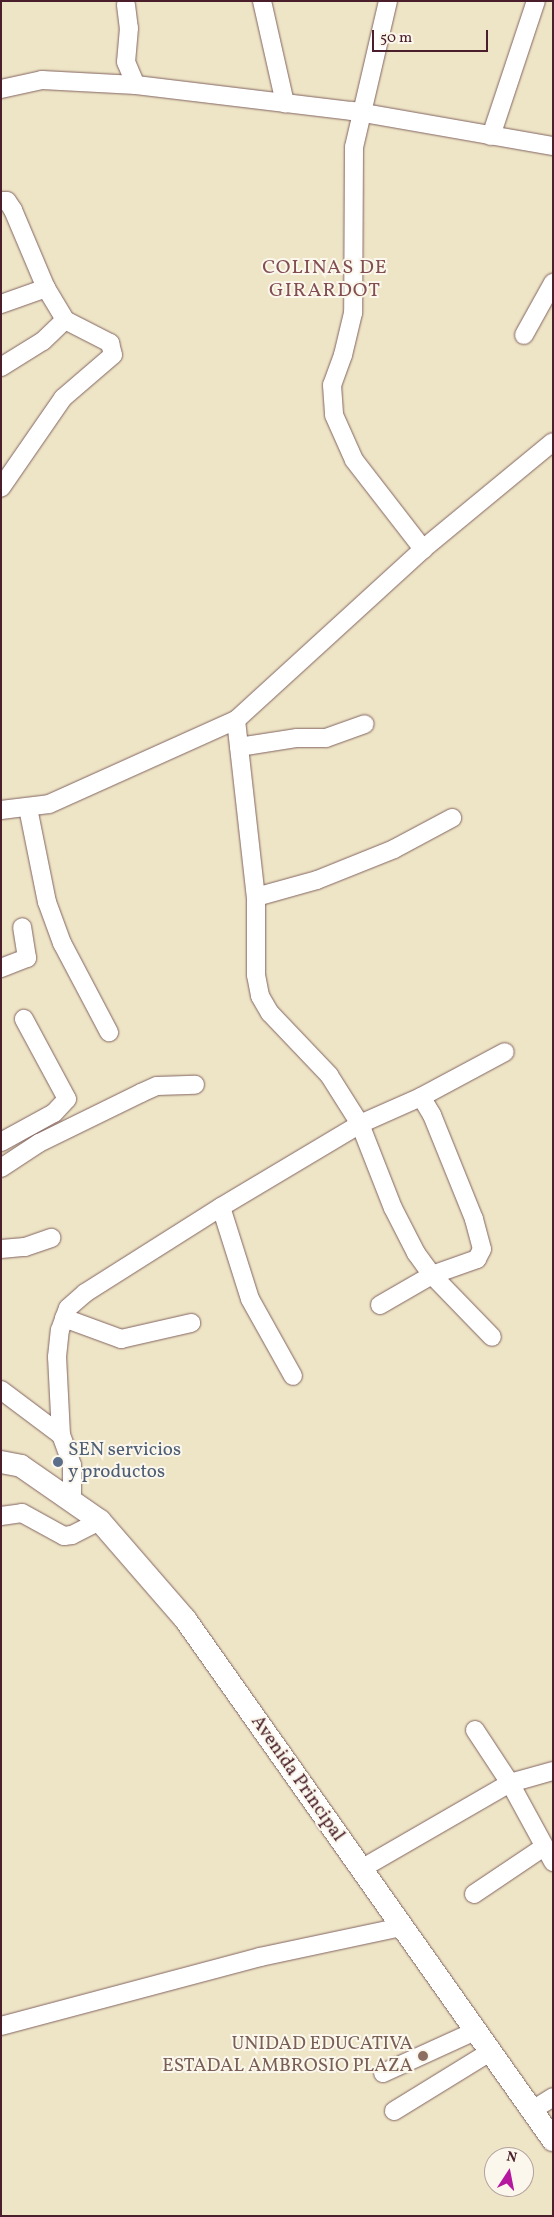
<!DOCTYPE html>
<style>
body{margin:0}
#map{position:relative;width:554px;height:2217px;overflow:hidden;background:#eee5c6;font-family:Vollkorn,serif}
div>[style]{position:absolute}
.roads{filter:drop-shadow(0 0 1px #836461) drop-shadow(0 0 1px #836461)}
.minor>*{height:18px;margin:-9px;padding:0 9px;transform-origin:9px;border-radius:9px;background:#fff}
.major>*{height:22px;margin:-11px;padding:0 11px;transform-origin:11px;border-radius:11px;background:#fff}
.dots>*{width:14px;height:14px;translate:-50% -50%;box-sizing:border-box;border:2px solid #fbf7ec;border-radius:50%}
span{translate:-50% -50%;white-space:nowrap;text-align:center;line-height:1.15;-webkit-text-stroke:4px #fbf7ec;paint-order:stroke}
.service-label{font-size:19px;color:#4e5e75}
.left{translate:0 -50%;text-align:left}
.street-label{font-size:19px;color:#4a1f2b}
.education-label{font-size:19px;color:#785e54}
.right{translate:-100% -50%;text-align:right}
.neighbourhood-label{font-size:20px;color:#824e51;letter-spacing:1px}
.frame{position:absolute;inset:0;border:2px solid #4a1f2b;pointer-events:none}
.north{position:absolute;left:484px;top:2147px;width:50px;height:50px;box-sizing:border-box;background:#fbf7ec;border:1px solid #b4a19f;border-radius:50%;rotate:11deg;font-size:14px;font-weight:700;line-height:20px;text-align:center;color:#4a1f2b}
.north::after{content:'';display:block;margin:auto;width:18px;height:22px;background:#b5179e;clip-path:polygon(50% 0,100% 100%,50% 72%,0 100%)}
.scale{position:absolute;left:372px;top:30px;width:116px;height:22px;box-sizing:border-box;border:2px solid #4a1f2b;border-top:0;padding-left:6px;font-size:15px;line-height:18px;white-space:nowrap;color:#4a1f2b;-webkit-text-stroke:4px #fbf7ec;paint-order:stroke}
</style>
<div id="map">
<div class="roads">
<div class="minor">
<i style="left:262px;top:1px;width:105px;rotate:77.3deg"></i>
<i style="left:388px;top:1px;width:150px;rotate:103.1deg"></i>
<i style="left:354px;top:147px;width:166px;rotate:90.3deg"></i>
<i style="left:353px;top:313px;width:43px;rotate:103.4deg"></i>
<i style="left:343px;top:355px;width:32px;rotate:110deg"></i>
<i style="left:332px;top:385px;width:30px;rotate:86deg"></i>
<i style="left:334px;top:415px;width:49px;rotate:66deg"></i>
<i style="left:354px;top:460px;width:113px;rotate:52.2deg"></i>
<i style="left:126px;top:5px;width:23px;rotate:83deg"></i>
<i style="left:129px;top:28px;width:34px;rotate:95deg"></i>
<i style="left:126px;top:62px;width:25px;rotate:67deg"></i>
<i style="left:1px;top:89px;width:42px;rotate:-12.4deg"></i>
<i style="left:42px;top:80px;width:94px;rotate:3deg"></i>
<i style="left:136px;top:85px;width:218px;rotate:6.9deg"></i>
<i style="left:352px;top:111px;width:204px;rotate:9.9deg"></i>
<i style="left:491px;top:136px;width:142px;rotate:-71.6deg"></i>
<i style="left:1px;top:201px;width:6px"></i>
<i style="left:7px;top:201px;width:11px;rotate:56deg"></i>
<i style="left:13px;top:210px;width:85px;rotate:67.1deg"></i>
<i style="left:46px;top:288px;width:37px;rotate:59deg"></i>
<i style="left:65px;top:320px;width:51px;rotate:27.1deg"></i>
<i style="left:110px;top:343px;width:12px;rotate:76deg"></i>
<i style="left:113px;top:355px;width:66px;rotate:139.3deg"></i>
<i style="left:63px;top:398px;width:109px;rotate:124.6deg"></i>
<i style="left:1px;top:304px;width:48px;rotate:-19.6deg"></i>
<i style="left:524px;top:335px;width:60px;rotate:-60.9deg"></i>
<i style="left:1px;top:367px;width:49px;rotate:-31.8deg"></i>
<i style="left:43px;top:341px;width:30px;rotate:-44deg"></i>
<i style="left:236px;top:720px;width:178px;rotate:83.6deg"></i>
<i style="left:256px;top:897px;width:78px;rotate:90deg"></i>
<i style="left:256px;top:975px;width:21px;rotate:79deg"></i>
<i style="left:260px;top:996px;width:20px;rotate:60deg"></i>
<i style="left:270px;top:1013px;width:86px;rotate:46.4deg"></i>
<i style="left:329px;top:1075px;width:58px;rotate:57.7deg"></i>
<i style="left:360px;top:1124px;width:90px;rotate:68.6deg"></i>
<i style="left:393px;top:1208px;width:51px;rotate:62.9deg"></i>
<i style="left:416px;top:1253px;width:27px;rotate:54deg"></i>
<i style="left:432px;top:1275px;width:48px;rotate:-19.6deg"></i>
<i style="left:477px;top:1259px;width:11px;rotate:-63deg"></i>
<i style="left:482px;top:1249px;width:31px;rotate:-105deg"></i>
<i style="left:474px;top:1219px;width:112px;rotate:-112deg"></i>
<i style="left:432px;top:1115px;width:21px;rotate:-121deg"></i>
<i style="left:239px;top:747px;width:59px;rotate:-8.8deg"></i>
<i style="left:297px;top:738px;width:29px"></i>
<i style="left:326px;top:738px;width:41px;rotate:-19.7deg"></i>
<i style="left:28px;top:808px;width:96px;rotate:78.6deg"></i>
<i style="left:47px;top:902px;width:44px;rotate:69.9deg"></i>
<i style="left:62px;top:943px;width:101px;rotate:62.2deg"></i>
<i style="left:1px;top:810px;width:48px;rotate:-7.1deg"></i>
<i style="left:49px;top:804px;width:205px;rotate:-24.2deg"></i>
<i style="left:236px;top:720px;width:253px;rotate:-42.4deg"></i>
<i style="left:423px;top:549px;width:168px;rotate:-39.5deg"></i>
<i style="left:256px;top:897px;width:63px;rotate:-15.6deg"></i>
<i style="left:317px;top:880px;width:83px;rotate:-21.9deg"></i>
<i style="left:394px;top:849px;width:66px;rotate:-28.1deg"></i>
<i style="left:1px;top:968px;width:28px;rotate:-21deg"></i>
<i style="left:27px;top:958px;width:31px;rotate:-99deg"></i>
<i style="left:1px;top:1142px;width:60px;rotate:-28.7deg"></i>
<i style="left:54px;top:1113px;width:19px;rotate:-47deg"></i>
<i style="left:67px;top:1099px;width:91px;rotate:-118.3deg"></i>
<i style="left:1px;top:1168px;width:45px;rotate:-33.3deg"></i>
<i style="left:39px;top:1143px;width:114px;rotate:-26.1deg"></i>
<i style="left:141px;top:1093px;width:17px;rotate:-24deg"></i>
<i style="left:157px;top:1086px;width:38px;rotate:-2deg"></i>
<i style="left:221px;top:1207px;width:96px;rotate:72.5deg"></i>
<i style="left:250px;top:1299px;width:88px;rotate:60.8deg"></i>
<i style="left:1px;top:1249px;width:24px;rotate:-5deg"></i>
<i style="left:25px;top:1247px;width:28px;rotate:-19deg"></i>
<i style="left:380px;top:1305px;width:60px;rotate:-30deg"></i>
<i style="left:432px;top:1275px;width:86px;rotate:45.9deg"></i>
<i style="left:64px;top:1318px;width:61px;rotate:20.2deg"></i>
<i style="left:121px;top:1339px;width:72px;rotate:-12.9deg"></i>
<i style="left:1px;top:1390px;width:75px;rotate:36.9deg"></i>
<i style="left:72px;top:1499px;width:34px;rotate:-90deg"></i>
<i style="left:72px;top:1465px;width:32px;rotate:-110deg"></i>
<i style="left:61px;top:1435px;width:78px;rotate:-92.9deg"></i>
<i style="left:57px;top:1357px;width:27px;rotate:-84deg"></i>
<i style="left:60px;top:1330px;width:23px;rotate:-70deg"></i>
<i style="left:68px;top:1308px;width:23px;rotate:-41deg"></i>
<i style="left:85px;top:1293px;width:161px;rotate:-32.3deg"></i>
<i style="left:221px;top:1207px;width:162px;rotate:-30.8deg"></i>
<i style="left:360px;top:1124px;width:67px;rotate:-23.9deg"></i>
<i style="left:421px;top:1097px;width:95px;rotate:-28.2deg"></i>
<i style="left:1px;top:1516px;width:21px;rotate:-8deg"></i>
<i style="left:22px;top:1513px;width:48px;rotate:28.7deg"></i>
<i style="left:64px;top:1536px;width:8px;rotate:-7deg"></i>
<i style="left:72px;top:1535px;width:31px;rotate:-27deg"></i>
<i style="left:475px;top:1730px;width:64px;rotate:56.6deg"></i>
<i style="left:510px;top:1783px;width:45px;rotate:-15.6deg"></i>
<i style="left:361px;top:1869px;width:172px;rotate:-30deg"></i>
<i style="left:510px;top:1783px;width:90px;rotate:61.4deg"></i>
<i style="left:474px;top:1894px;width:84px;rotate:-33.9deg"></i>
<i style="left:1px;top:2026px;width:268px;rotate:-14.9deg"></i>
<i style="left:260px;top:1957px;width:144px;rotate:-12deg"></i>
<i style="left:383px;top:2073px;width:101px;rotate:-24.5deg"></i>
<i style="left:394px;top:2111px;width:113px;rotate:-31.6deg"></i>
<i style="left:531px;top:2111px;width:26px;rotate:-32deg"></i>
</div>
<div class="major">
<i style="left:1px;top:1462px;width:20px;rotate:11deg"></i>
<i style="left:21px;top:1466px;width:96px;rotate:34.8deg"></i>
<i style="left:100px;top:1521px;width:130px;rotate:49.1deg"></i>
<i style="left:185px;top:1619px;width:638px;rotate:54.77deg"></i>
</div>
</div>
<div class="dots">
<i style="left:58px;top:1462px;background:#5c6f8a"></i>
<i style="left:423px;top:2056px;background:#8d6e63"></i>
</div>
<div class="service-label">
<span class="left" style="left:68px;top:1462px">SEN servicios<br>y productos</span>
</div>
<div class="street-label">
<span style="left:297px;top:1779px;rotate:55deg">Avenida Principal</span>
</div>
<div class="education-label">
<span class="right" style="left:413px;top:2056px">UNIDAD EDUCATIVA<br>ESTADAL AMBROSIO PLAZA</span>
</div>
<div class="neighbourhood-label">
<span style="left:325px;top:280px">COLINAS DE<br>GIRARDOT</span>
</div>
<div class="frame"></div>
<div class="north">N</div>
<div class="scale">50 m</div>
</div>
